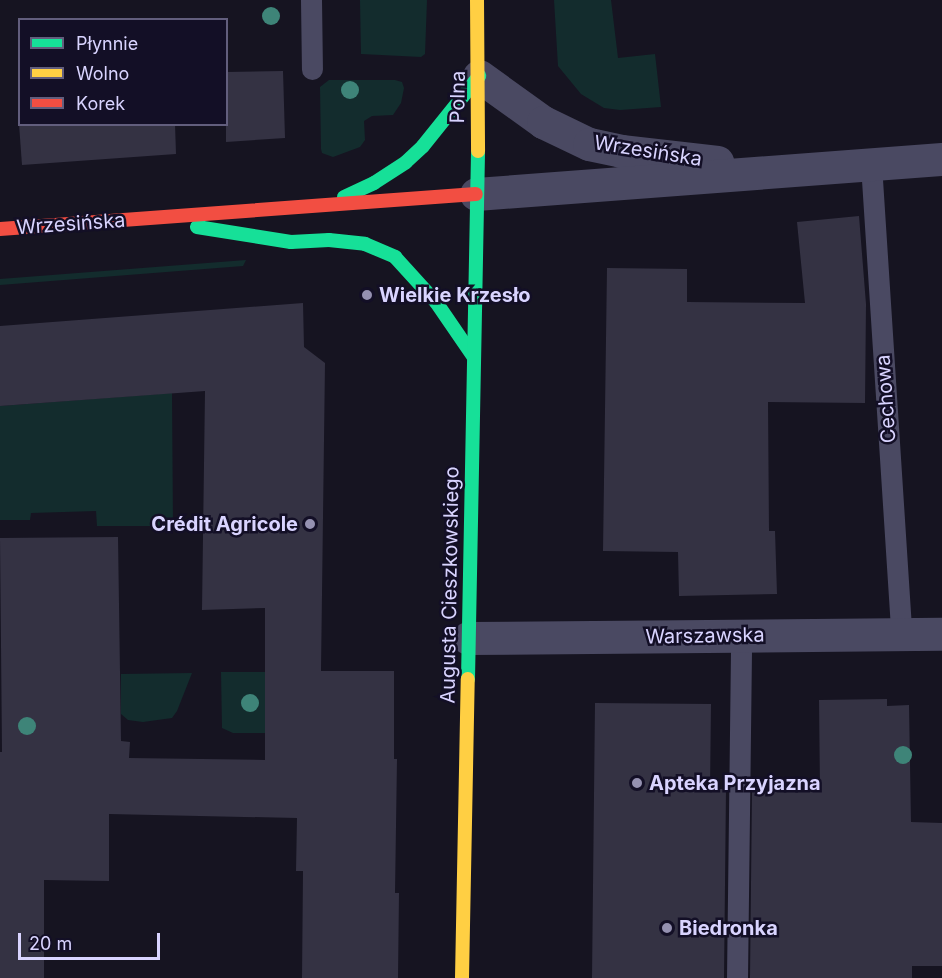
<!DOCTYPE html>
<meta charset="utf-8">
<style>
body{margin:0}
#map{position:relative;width:942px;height:978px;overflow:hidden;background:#161421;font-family:Inter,sans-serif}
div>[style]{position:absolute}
.green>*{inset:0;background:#132c2d}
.building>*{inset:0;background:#343243}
.lane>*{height:21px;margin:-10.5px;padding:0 10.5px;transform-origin:10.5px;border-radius:10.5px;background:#4a4962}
.street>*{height:33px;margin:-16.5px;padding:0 16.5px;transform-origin:16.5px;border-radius:16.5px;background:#4a4962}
.fast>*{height:14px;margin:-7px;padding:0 7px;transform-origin:7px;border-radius:7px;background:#16e098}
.slow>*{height:14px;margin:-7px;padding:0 7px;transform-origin:7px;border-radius:7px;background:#ffcf43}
.jam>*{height:14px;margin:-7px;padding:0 7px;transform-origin:7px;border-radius:7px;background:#f24e42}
.trees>*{width:18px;height:18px;margin:-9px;border-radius:50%;background:#3e8478}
.dots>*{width:16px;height:16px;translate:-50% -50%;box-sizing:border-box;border:3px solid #130f26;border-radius:50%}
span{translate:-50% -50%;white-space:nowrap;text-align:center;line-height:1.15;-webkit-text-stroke:5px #130f26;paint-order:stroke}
.street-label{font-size:20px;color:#d9d4ff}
.poi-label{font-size:20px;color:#d9d4ff;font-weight:700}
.left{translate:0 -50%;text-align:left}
.right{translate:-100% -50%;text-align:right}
.legend{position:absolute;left:18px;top:18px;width:210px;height:108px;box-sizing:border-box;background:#130f26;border:2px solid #625e7d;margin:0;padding:8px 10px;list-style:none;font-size:18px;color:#d9d4ff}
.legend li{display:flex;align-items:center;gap:12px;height:30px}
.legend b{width:30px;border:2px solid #625e7d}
.scale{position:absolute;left:18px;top:933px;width:142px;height:27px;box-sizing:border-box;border:3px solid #d9d4ff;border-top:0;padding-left:8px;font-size:18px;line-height:21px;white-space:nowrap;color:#d9d4ff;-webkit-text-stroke:4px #130f26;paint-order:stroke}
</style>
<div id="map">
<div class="green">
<i style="clip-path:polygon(360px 0,427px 0,425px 54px,421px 57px,361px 54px)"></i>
<i style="clip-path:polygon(554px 0,611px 0,618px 58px,655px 54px,661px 107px,620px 110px,604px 108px,581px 94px,558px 66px)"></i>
<i style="clip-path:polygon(329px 80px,395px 80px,402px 82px,404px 88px,401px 103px,393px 115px,372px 116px,364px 121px,365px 140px,360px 147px,333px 157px,322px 153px,321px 149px,320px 87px)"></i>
<i style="clip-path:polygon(246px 260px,243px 266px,0 285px,0 279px)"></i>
<i style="clip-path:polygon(172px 393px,173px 526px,97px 526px,96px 511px,31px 513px,30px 520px,0 520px,0 406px)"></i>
<i style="clip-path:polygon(221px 672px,265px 672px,265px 733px,233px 733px,222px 728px)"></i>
<i style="clip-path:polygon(192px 673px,177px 711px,172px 718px,143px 722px,128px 720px,121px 714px,121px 674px)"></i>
</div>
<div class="building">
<i style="clip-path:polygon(283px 71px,285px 138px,226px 142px,226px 72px)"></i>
<i style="clip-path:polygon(19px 124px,175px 124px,176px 154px,22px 165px)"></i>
<i style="clip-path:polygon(859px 216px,866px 304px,865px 403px,768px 402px,769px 531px,775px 531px,777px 594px,679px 596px,678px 552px,603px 551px,607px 268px,687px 269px,687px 302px,805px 303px,797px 222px)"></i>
<i style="clip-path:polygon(303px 303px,304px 347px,325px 363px,321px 671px,394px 671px,394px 759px,397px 759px,395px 893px,399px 893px,398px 978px,302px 978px,303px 871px,296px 871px,297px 818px,109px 814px,109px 881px,44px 880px,44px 978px,0 978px,0 752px,2px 752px,0 538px,118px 537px,121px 741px,130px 742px,129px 758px,265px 760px,265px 608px,202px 610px,205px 391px,0 406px,0 326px)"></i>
<i style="clip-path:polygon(887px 699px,887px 706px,909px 705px,911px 822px,942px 823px,942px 966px,912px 966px,912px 978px,750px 978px,752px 790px,820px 790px,819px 700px)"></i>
<i style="clip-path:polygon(595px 703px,711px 704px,710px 789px,726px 789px,724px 978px,592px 978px)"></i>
</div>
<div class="lane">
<i style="left:311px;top:0;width:69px;rotate:89.2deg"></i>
<i style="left:871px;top:164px;width:471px;rotate:86.3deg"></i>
<i style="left:737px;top:978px;width:342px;rotate:-89.3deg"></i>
</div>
<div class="street">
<i style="left:479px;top:76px;width:79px;rotate:35.7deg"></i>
<i style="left:543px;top:122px;width:51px;rotate:25.6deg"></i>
<i style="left:589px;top:144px;width:33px;rotate:12deg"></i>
<i style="left:621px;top:151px;width:97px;rotate:6.5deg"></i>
<i style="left:476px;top:194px;width:467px;rotate:-4.3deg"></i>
<i style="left:468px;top:638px;width:474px;rotate:-0.5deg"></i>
</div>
<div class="fast">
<i style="left:344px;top:197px;width:33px;rotate:-25deg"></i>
<i style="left:374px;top:183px;width:38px;rotate:-33deg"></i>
<i style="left:406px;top:162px;width:23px;rotate:-43deg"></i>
<i style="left:423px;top:146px;width:90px;rotate:-51.3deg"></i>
<i style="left:197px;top:227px;width:95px;rotate:9.1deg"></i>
<i style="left:291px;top:242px;width:38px;rotate:-3deg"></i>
<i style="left:329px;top:240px;width:36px;rotate:6deg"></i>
<i style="left:365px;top:244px;width:33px;rotate:23deg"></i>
<i style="left:395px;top:257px;width:61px;rotate:47.7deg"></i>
<i style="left:436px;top:302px;width:65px;rotate:55.6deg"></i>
<i style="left:468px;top:679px;width:528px;rotate:-88.91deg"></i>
</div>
<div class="slow">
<i style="left:477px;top:0;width:151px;rotate:89.6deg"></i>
<i style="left:462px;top:978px;width:299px;rotate:-88.9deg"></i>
</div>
<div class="jam">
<i style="left:0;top:229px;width:477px;rotate:-4.2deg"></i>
</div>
<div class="trees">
<i style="left:271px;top:16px"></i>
<i style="left:350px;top:90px"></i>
<i style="left:250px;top:703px"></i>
<i style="left:27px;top:726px"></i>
<i style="left:903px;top:755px"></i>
</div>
<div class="dots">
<i style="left:367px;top:295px;background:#9591b1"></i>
<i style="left:310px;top:524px;background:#9591b1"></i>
<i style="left:637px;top:783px;background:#9591b1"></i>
<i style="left:667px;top:928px;background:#9591b1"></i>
</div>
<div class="street-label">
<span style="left:458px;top:97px;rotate:-89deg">Polna</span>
<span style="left:648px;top:151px;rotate:9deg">Wrzesińska</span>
<span style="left:71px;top:224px;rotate:-4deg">Wrzesińska</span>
<span style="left:886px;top:399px;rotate:-94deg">Cechowa</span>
<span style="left:450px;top:585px;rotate:-89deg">Augusta Cieszkowskiego</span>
<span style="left:705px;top:636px;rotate:-1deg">Warszawska</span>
</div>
<div class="poi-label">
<span class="left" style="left:379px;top:295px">Wielkie Krzesło</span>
<span class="right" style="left:298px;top:524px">Crédit Agricole</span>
<span class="left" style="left:649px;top:783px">Apteka Przyjazna</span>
<span class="left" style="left:679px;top:928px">Biedronka</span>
</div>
<ul class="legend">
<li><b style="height:8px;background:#16e098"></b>Płynnie</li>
<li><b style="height:8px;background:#ffcf43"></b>Wolno</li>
<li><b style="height:8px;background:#f24e42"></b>Korek</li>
</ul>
<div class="scale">20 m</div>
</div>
